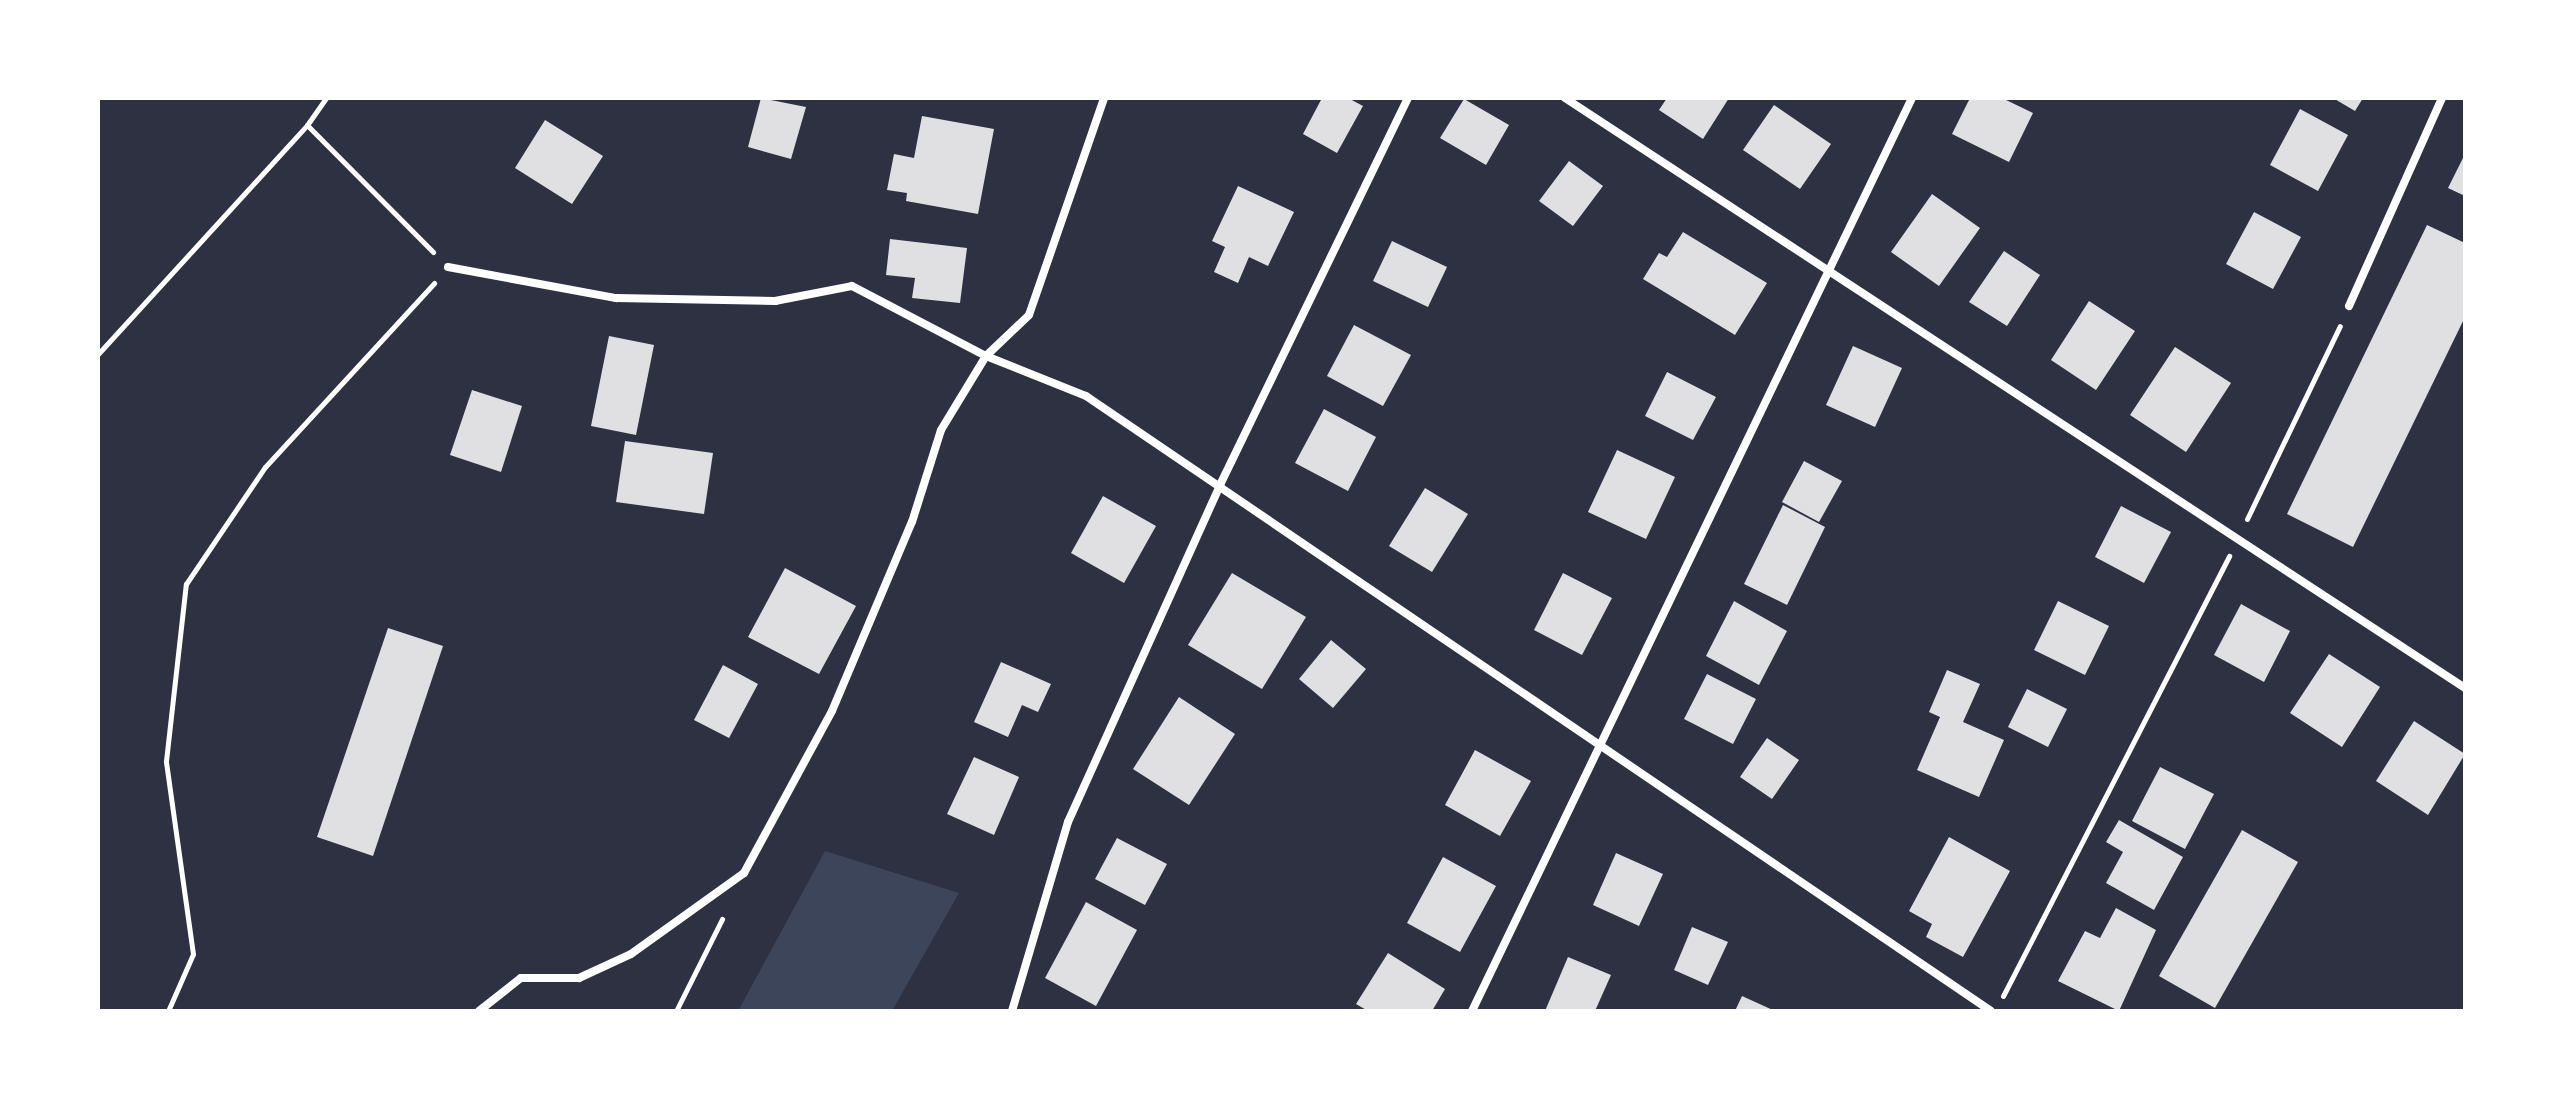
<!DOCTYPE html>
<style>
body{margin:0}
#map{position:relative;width:2563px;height:1109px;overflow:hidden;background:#2d3142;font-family:Montserrat,sans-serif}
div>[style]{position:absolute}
.green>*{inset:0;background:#3c4559}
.building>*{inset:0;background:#e0e0e3}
.path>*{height:5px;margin:-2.5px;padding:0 2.5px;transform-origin:2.5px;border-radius:2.5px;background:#fff}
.minor>*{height:8px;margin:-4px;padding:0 4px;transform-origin:4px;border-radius:4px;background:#fff}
span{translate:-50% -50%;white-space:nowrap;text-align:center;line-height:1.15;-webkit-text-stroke:8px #fff;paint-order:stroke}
.frame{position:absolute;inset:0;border:100px solid #fff;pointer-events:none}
</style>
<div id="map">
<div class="green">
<i style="clip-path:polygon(825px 851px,959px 893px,892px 1011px,738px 1011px)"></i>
</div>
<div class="building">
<i style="clip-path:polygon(761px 98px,806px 107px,791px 159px,748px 147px)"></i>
<i style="clip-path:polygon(1322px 98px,1348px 98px,1363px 106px,1337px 153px,1303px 134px)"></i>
<i style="clip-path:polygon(1667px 98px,1729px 98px,1703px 139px,1659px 110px)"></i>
<i style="clip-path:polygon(1970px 98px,2002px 98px,2033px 113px,2009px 162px,1952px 134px)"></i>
<i style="clip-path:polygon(2333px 98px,2363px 98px,2355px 111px)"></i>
<i style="clip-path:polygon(1464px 99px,1509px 125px,1486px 165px,1440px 138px)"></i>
<i style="clip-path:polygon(1774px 105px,1831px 144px,1800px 189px,1743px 150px)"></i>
<i style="clip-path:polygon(2300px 109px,2348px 135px,2318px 191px,2270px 165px)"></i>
<i style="clip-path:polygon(922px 116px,994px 129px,978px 214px,906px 201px,907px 193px,887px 190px,894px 154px,914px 158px)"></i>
<i style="clip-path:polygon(545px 120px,603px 156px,572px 204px,515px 168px)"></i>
<i style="clip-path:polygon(2465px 154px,2465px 196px,2448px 188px)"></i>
<i style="clip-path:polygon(1569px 161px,1603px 186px,1573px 226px,1539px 201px)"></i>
<i style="clip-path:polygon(1238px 186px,1294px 212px,1268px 266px,1249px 257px,1238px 283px,1214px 272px,1225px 247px,1212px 241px)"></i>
<i style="clip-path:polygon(1932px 194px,1980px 228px,1939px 286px,1891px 252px)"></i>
<i style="clip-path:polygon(2254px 212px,2301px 237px,2273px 289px,2226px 264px)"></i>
<i style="clip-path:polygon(2427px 225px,2465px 243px,2465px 317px,2353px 547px,2287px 514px)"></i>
<i style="clip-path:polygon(1683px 232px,1767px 283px,1735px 335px,1643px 279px,1659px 253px,1667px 257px)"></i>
<i style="clip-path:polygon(890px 239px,967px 248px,960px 303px,912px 298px,915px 278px,886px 275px)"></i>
<i style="clip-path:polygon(1392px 241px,1447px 267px,1428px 307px,1373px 281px)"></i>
<i style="clip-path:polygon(2004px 251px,2040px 275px,2007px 326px,1969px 302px)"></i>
<i style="clip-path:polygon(2089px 301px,2135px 331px,2096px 390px,2051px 360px)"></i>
<i style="clip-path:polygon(1354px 325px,1411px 355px,1383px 406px,1327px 376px)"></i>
<i style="clip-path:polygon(609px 336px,654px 345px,636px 435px,591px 426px)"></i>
<i style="clip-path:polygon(1853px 346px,1902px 368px,1875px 427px,1826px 405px)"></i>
<i style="clip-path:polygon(2175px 347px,2231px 383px,2186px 452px,2130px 415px)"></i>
<i style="clip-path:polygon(1667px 372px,1716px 397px,1693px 440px,1645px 416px)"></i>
<i style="clip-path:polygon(472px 390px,522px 406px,501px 472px,450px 455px)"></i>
<i style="clip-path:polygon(1324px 409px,1376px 437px,1348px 491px,1295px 463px)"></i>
<i style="clip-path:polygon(625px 441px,713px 453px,704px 514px,616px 502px)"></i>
<i style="clip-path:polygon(1617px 450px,1675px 477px,1646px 539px,1588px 512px)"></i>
<i style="clip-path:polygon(1804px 461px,1842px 481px,1819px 522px,1782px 502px)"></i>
<i style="clip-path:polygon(1425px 488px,1468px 514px,1432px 572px,1389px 546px)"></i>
<i style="clip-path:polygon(1103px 496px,1156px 526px,1124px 583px,1071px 553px)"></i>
<i style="clip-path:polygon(1783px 505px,1825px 527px,1787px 605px,1744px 584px)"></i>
<i style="clip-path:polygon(2121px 506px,2171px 532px,2144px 583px,2095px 557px)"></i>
<i style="clip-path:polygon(785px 568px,856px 606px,819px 674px,748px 637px)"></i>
<i style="clip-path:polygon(1232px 573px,1306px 617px,1262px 689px,1188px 645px)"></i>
<i style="clip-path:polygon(1563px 573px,1612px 598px,1582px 655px,1534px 630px)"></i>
<i style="clip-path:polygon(1734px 601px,1787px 631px,1759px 685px,1706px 656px)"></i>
<i style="clip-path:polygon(2058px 601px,2109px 626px,2085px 675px,2034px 650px)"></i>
<i style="clip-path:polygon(2241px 604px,2290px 631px,2264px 682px,2214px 655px)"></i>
<i style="clip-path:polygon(388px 628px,443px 646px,373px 856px,317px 837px)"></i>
<i style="clip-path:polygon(1331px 640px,1366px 669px,1333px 708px,1299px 679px)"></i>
<i style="clip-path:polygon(2329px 654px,2380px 687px,2342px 747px,2290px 713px)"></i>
<i style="clip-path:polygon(1001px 662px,1051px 684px,1038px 712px,1022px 705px,1008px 737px,974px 722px)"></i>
<i style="clip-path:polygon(723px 665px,758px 684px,729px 738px,694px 720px)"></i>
<i style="clip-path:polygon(1947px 670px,1980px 684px,1963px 722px,2004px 740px,1979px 797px,1917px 770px,1940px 717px,1929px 712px)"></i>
<i style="clip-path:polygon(1707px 674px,1756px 699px,1733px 744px,1684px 719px)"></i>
<i style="clip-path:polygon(2027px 689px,2067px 709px,2048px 747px,2008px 727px)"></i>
<i style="clip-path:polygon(1179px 697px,1235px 734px,1189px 805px,1133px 769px)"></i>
<i style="clip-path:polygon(2414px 721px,2465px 754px,2428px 815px,2376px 781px)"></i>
<i style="clip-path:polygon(1767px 738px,1799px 760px,1772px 799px,1740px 777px)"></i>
<i style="clip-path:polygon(1475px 750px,1531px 781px,1500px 836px,1445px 805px)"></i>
<i style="clip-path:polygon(974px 757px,1019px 777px,994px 835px,947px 814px)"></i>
<i style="clip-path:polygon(2160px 767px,2214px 794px,2185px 849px,2132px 821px)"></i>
<i style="clip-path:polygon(2119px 820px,2183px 857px,2154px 910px,2106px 883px,2123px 852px,2106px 842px)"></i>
<i style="clip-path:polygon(2242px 830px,2298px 862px,2215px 1008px,2159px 976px)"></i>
<i style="clip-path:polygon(1949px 837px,2010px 871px,1963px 957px,1926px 937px,1932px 924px,1909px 911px)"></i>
<i style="clip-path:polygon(1117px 838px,1167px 864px,1145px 905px,1095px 879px)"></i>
<i style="clip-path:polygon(1616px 853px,1663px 874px,1639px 926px,1593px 905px)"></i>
<i style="clip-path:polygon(1443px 857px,1496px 886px,1460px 952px,1407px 923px)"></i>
<i style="clip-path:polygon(1086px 902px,1137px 930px,1096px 1006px,1045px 978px)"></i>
<i style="clip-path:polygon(2116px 908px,2156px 930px,2119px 1011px,2058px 981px,2085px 931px,2100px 938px)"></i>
<i style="clip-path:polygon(1692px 927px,1728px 942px,1708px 985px,1674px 970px)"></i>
<i style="clip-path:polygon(1388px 953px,1445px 989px,1432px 1011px,1368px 1011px,1356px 1004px)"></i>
<i style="clip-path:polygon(1568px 957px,1611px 975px,1595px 1011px,1545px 1011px)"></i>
<i style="clip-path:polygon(1742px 996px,1775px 1011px,1735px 1011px)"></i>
</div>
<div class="path">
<i style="left:326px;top:98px;width:33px;rotate:125deg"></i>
<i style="left:307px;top:125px;width:179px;rotate:45.2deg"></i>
<i style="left:98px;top:354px;width:310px;rotate:-47.6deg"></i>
<i style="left:2247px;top:519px;width:214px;rotate:-64.3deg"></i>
<i style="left:2003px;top:996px;width:495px;rotate:-62.8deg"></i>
<i style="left:168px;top:1011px;width:62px;rotate:-66.3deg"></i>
<i style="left:193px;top:954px;width:195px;rotate:-98deg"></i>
<i style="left:166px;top:761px;width:178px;rotate:-83.6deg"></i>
<i style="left:186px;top:584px;width:141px;rotate:-56deg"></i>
<i style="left:265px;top:467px;width:250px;rotate:-47.4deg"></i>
<i style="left:676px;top:1011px;width:103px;rotate:-63.4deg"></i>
</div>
<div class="minor">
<i style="left:1565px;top:98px;width:1076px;rotate:33.25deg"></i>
<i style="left:448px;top:267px;width:171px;rotate:10.5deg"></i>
<i style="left:616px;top:298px;width:159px;rotate:1.1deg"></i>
<i style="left:775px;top:301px;width:78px;rotate:-11deg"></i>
<i style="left:852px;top:286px;width:151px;rotate:27.6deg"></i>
<i style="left:986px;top:356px;width:108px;rotate:21.8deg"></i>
<i style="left:1086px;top:396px;width:1094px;rotate:34.2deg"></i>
<i style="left:2349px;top:306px;width:228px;rotate:-65.9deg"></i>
<i style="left:479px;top:1011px;width:53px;rotate:-38.2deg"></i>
<i style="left:521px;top:978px;width:58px"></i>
<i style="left:579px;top:978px;width:57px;rotate:-24.8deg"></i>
<i style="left:631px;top:954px;width:139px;rotate:-35.6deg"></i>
<i style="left:744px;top:873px;width:184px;rotate:-61.5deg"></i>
<i style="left:832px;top:711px;width:205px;rotate:-67.1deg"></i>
<i style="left:912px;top:522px;width:96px;rotate:-72.5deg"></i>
<i style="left:941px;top:430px;width:87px;rotate:-58.7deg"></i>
<i style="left:986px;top:356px;width:59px;rotate:-43.6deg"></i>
<i style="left:1029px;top:315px;width:230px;rotate:-70.9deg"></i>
<i style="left:1012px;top:1011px;width:197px;rotate:-73.5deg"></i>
<i style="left:1068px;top:822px;width:370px;rotate:-65.7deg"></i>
<i style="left:1220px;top:485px;width:430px;rotate:-64.1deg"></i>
<i style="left:1472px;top:1011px;width:1013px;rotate:-64.27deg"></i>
</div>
<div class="frame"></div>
</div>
